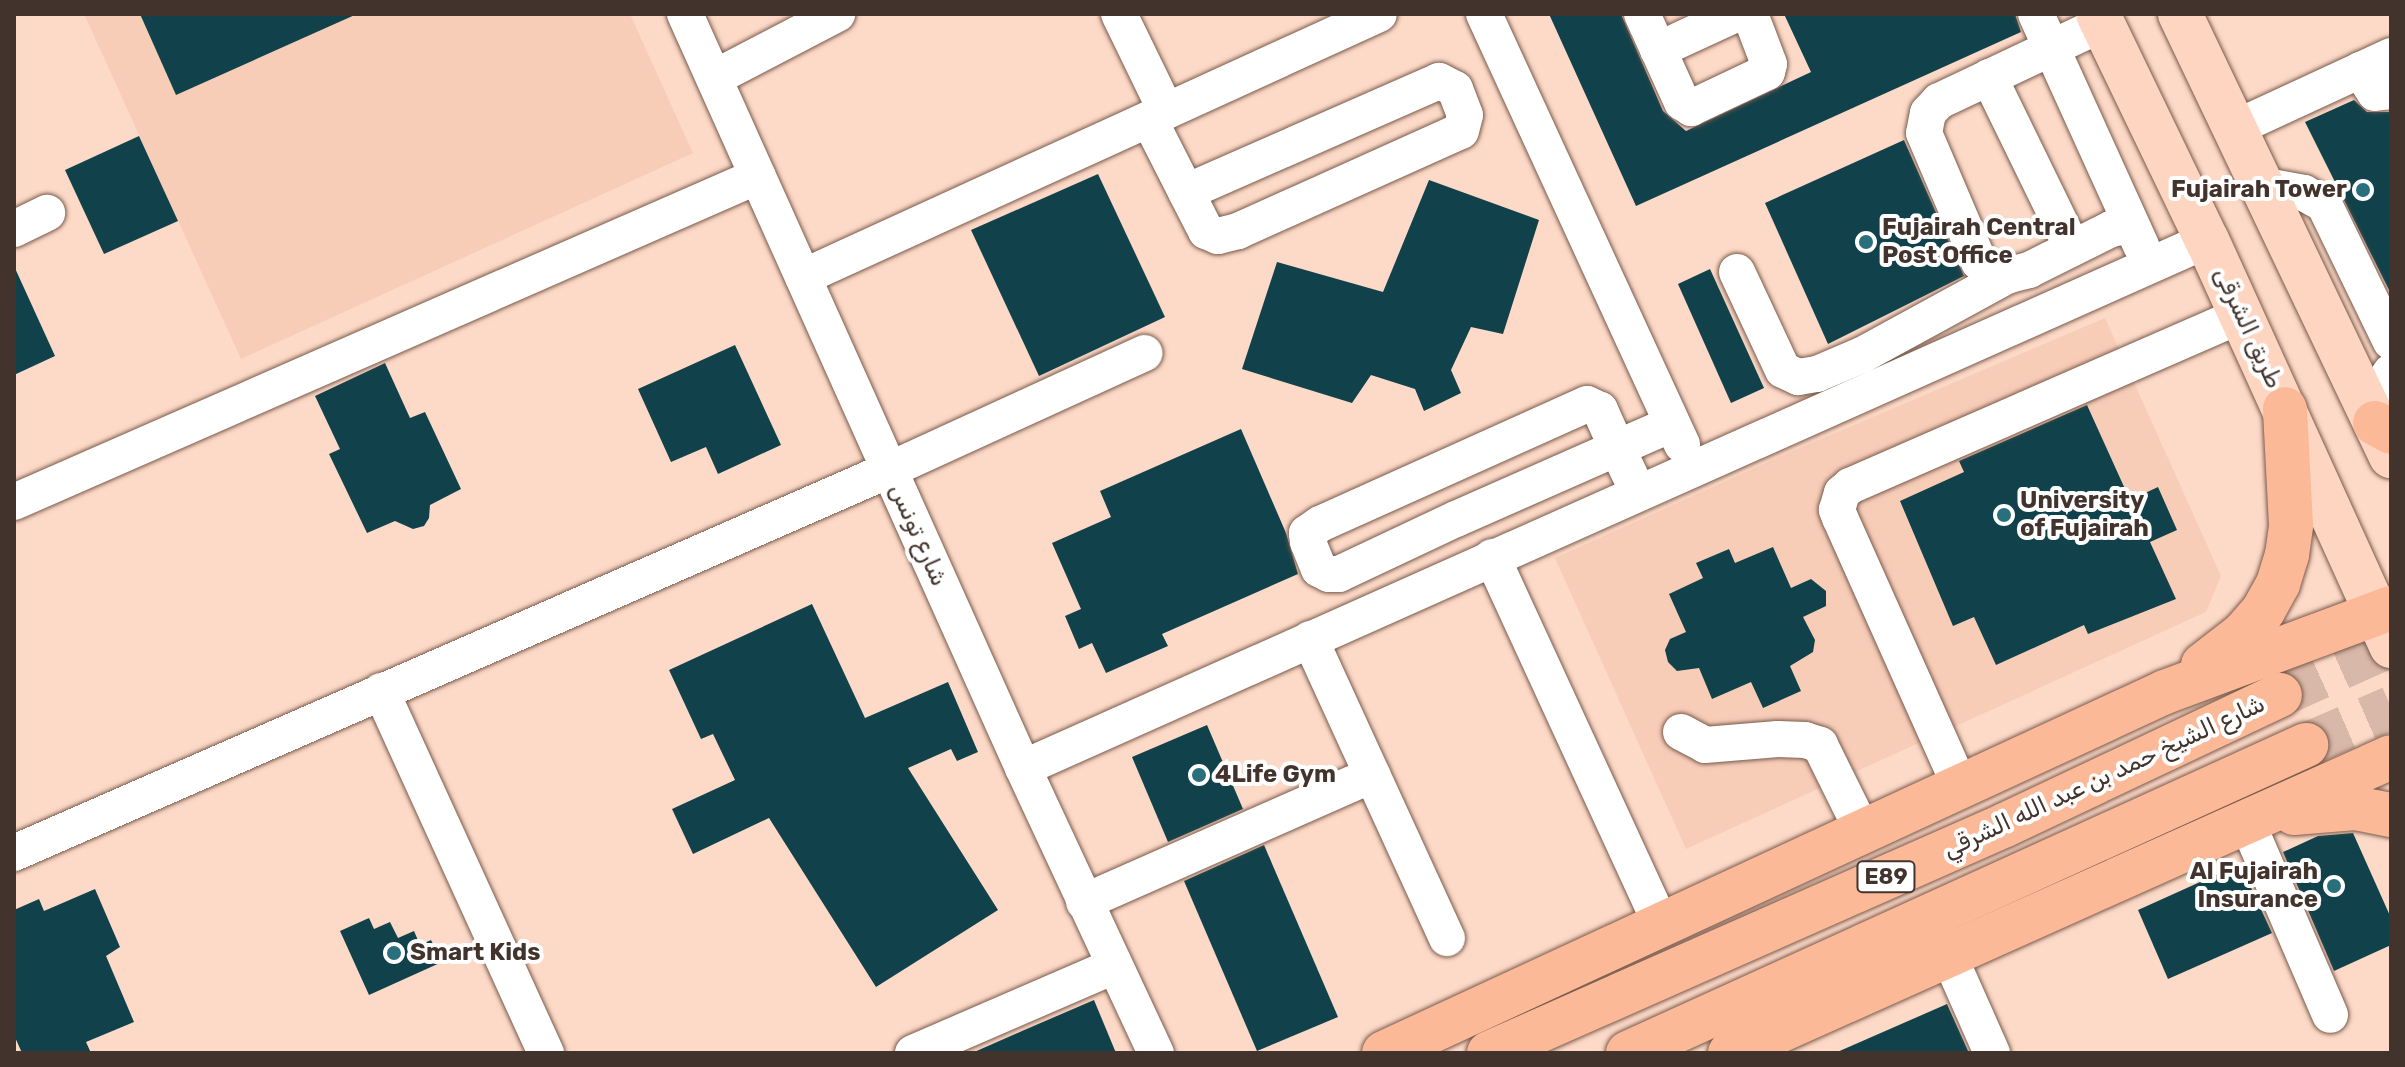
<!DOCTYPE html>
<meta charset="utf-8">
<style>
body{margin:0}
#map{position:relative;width:2405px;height:1067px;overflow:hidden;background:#fdd9c7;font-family:Rubik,Vazirmatn,sans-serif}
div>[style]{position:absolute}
.built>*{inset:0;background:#f8cdb8}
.building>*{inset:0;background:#11424b}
.highway-tunnel>*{height:44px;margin-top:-22px;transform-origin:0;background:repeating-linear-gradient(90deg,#d8b8a8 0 44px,transparent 0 66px)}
.roads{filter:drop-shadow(0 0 2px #795a4b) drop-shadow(0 0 2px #795a4b)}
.minor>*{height:36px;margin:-18px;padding:0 18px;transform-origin:18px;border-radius:18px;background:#fff}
.major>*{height:44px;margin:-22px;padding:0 22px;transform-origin:22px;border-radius:22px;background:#fdd5c1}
.highway>*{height:44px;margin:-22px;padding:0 22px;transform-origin:22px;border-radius:22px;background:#fcb998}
.dots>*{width:22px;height:22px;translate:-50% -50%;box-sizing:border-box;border:4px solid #fff;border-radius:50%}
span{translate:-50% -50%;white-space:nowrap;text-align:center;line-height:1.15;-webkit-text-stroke:8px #fff;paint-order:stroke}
.shield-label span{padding:2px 6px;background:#fff;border:2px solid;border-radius:6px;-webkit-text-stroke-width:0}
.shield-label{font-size:22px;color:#42342d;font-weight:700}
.poi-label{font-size:24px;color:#42342d;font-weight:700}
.right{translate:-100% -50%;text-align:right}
.left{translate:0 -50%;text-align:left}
.street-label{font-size:24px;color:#42342d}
.frame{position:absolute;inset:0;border:16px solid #42342d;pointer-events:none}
</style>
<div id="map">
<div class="built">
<i style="clip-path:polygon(84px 14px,630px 14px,693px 153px,241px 359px)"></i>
<i style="clip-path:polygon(2105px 318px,2221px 576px,2206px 612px,1686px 849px,1555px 558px,1786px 454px)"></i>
</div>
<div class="building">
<i style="clip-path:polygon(140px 14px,357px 14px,176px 95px)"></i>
<i style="clip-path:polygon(1549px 14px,1621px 14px,1663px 111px,1686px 131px,1811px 72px,1784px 14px,2015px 14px,2021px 32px,1636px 206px)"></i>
<i style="clip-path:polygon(2354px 100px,2367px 112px,2391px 112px,2391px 294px,2305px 122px)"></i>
<i style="clip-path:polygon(139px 136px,178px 221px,104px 254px,65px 170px)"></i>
<i style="clip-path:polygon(1904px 140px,1964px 276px,1828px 344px,1765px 203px)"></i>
<i style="clip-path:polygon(1098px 174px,1165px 317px,1039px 376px,971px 230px)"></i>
<i style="clip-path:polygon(1429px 180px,1539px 220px,1503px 334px,1471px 327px,1451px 370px,1461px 393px,1424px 411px,1415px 389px,1371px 375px,1352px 403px,1242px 369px,1277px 262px,1383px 292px)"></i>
<i style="clip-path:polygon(14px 266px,55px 356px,14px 375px)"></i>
<i style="clip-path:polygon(1710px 269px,1764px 388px,1731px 403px,1678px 284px)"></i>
<i style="clip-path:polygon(735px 345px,781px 445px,718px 474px,706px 447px,671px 462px,638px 389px)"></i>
<i style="clip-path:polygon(385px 363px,410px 418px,425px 412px,461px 489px,430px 505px,429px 518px,424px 526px,413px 529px,395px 521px,367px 533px,329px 454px,340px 449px,315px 396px)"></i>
<i style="clip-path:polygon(2087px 405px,2130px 500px,2158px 487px,2177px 530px,2150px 542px,2176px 599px,2088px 634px,2084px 625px,1996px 665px,1974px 617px,1953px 626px,1900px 501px,1964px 472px,1959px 461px)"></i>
<i style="clip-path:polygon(1241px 429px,1286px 533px,1298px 574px,1162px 634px,1168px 646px,1106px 673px,1092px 643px,1079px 649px,1065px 616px,1081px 609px,1052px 543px,1111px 517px,1100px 491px)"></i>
<i style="clip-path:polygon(1773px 547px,1791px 588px,1811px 579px,1826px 591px,1826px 606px,1803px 617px,1815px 640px,1813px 652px,1790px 666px,1801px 691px,1763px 708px,1751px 682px,1712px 699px,1699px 668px,1677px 671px,1668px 662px,1665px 650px,1670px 639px,1686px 632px,1669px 594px,1703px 578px,1696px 563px,1729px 549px,1735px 563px)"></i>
<i style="clip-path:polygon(812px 604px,865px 718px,948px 682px,978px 752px,957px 761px,951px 749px,908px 768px,998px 910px,876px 987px,769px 818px,693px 854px,672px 809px,735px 780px,713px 734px,701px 739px,669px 670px)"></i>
<i style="clip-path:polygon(1207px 725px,1243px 809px,1168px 842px,1132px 757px)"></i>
<i style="clip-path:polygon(2353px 833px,2391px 918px,2391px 945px,2334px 971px,2283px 852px,2318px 836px)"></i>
<i style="clip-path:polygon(1264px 845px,1338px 1017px,1257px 1051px,1184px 881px)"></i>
<i style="clip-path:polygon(2240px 864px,2272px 933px,2168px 979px,2138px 910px)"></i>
<i style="clip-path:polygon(95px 889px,120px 947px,106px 956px,134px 1022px,86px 1042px,91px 1053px,22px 1053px,14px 1035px,14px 910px,39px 899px,44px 911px)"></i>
<i style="clip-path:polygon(369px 918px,374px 929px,390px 922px,398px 938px,414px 931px,420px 945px,431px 940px,442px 962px,369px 995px,340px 931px)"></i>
<i style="clip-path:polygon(1094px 1000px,1116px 1053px,972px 1053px,1022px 1031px)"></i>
<i style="clip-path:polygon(1947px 1004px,1969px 1053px,1835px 1053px)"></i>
</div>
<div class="highway-tunnel">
<i style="left:2280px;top:695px;width:122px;rotate:-24.2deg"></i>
<i style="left:2306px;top:745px;width:93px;rotate:-23.5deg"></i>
</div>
<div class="roads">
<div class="minor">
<i style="left:685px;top:14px;width:826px;rotate:65.85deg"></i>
<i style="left:1023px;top:768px;width:315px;rotate:65deg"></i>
<i style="left:1119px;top:14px;width:108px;rotate:64.1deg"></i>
<i style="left:1484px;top:14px;width:474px;rotate:65.3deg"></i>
<i style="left:1642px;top:14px;width:97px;rotate:65.6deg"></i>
<i style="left:1682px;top:102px;width:11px;rotate:34deg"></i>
<i style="left:1691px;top:108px;width:84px;rotate:-25.3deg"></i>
<i style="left:1767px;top:72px;width:8px;rotate:-76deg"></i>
<i style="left:1769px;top:64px;width:53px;rotate:-110.8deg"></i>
<i style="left:2036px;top:14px;width:255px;rotate:65.6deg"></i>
<i style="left:2102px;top:24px;width:180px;rotate:154.7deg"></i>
<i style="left:1939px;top:101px;width:16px;rotate:133deg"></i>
<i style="left:1928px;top:113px;width:20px;rotate:101deg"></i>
<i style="left:1924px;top:133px;width:140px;rotate:66.9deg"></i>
<i style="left:1979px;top:262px;width:14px;rotate:34deg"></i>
<i style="left:1991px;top:270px;width:19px;rotate:16deg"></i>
<i style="left:2009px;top:275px;width:21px;rotate:-14deg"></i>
<i style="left:2029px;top:270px;width:92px;rotate:-26.6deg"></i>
<i style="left:2111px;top:229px;width:20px;rotate:-11deg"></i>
<i style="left:1658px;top:50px;width:86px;rotate:-24.8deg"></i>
<i style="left:2360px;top:70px;width:27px;rotate:57deg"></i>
<i style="left:2375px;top:93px;width:16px;rotate:-7deg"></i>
<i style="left:1989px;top:77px;width:189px;rotate:64deg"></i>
<i style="left:714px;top:78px;width:139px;rotate:-27.5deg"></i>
<i style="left:1149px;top:119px;width:82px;rotate:63.1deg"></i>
<i style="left:1186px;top:192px;width:44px;rotate:62.9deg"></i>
<i style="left:1206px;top:231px;width:13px;rotate:23deg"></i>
<i style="left:1218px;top:236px;width:21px;rotate:-14deg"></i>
<i style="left:1238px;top:231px;width:244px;rotate:-24.2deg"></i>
<i style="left:1461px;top:131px;width:16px;rotate:-76deg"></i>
<i style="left:1465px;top:115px;width:28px;rotate:-111deg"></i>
<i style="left:1455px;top:89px;width:18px;rotate:-153deg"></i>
<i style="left:1439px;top:81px;width:276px;rotate:156.3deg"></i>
<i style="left:2233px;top:129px;width:174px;rotate:-24.8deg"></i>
<i style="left:2260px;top:185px;width:45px;rotate:10.3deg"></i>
<i style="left:2304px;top:193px;width:23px;rotate:29deg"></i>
<i style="left:2324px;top:204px;width:153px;rotate:64.1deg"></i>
<i style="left:14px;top:229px;width:37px;rotate:-26deg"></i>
<i style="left:1737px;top:272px;width:108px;rotate:64.9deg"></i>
<i style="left:1783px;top:370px;width:17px;rotate:25deg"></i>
<i style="left:1798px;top:377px;width:19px;rotate:-9deg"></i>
<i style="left:1817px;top:374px;width:49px;rotate:-22.9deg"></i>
<i style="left:1862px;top:355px;width:167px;rotate:-28.6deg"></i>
<i style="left:803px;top:277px;width:633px;rotate:-24.54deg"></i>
<i style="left:2367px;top:406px;width:42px;rotate:-54.8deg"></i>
<i style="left:1638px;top:492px;width:49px;rotate:-115.5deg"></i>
<i style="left:1617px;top:448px;width:42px;rotate:-114.1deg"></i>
<i style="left:1600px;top:410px;width:14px;rotate:-155deg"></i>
<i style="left:1587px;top:404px;width:293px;rotate:155.8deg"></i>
<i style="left:1320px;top:524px;width:16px;rotate:145deg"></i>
<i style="left:1307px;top:533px;width:9px;rotate:84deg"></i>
<i style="left:1308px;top:542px;width:29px;rotate:68deg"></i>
<i style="left:1319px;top:569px;width:11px;rotate:27deg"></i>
<i style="left:1329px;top:574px;width:10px"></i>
<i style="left:1339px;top:574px;width:129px;rotate:-25.2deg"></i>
<i style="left:1456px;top:519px;width:176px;rotate:-23.8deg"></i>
<i style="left:1617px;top:448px;width:60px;rotate:-23.6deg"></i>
<i style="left:14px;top:502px;width:812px;rotate:-23.66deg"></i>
<i style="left:1492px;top:557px;width:405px;rotate:65.3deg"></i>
<i style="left:1310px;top:639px;width:329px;rotate:65.4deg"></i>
<i style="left:381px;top:691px;width:398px;rotate:65.5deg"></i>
<i style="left:1681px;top:732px;width:27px;rotate:28deg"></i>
<i style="left:1705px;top:745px;width:73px;rotate:-4.7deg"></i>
<i style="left:1778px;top:739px;width:27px;rotate:2deg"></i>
<i style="left:1805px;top:740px;width:16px;rotate:18deg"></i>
<i style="left:1820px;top:745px;width:97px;rotate:63.7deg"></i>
<i style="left:1023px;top:768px;width:1296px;rotate:-24.03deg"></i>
<i style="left:1960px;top:786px;width:294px;rotate:-114.1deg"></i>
<i style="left:1840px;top:518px;width:9px;rotate:-111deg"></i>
<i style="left:1837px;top:510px;width:18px;rotate:-74deg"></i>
<i style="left:1842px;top:493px;width:11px;rotate:-41deg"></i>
<i style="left:1850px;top:486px;width:428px;rotate:-23.6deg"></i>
<i style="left:2247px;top:822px;width:210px;rotate:66.7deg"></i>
<i style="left:14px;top:853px;width:955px;rotate:-23.64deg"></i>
<i style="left:889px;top:470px;width:281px;rotate:-24.6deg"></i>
<i style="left:1084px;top:902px;width:315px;rotate:-23.8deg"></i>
<i style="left:1949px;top:956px;width:106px;rotate:66.1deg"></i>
<i style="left:913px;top:1053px;width:219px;rotate:-23.4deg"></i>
</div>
<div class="major">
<i style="left:2098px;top:14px;width:251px;rotate:64.3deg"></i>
<i style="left:2207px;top:240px;width:446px;rotate:65.6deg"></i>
<i style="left:2180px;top:14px;width:490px;rotate:64.5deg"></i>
</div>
<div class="highway">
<i style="left:2375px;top:423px;width:18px;rotate:29deg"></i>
<i style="left:2203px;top:665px;width:51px;rotate:-37.8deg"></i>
<i style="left:2243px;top:634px;width:30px;rotate:-49deg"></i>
<i style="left:2263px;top:611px;width:31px;rotate:-61deg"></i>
<i style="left:2278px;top:584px;width:30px;rotate:-73deg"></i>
<i style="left:2287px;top:555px;width:30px;rotate:-82deg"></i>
<i style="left:2291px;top:525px;width:116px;rotate:-93deg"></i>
<i style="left:2294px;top:813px;width:61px;rotate:-4.7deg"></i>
<i style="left:2355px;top:808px;width:37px;rotate:11deg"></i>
<i style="left:1384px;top:1053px;width:860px;rotate:-24.81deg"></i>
<i style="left:2165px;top:692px;width:241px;rotate:-20.4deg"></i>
<i style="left:1489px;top:1053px;width:564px;rotate:-23.84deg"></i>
<i style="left:2005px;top:825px;width:304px;rotate:-25.3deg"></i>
<i style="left:1628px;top:1053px;width:745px;rotate:-24.43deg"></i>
<i style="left:1730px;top:1053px;width:724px;rotate:-24.12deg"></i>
</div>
</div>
<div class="dots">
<i style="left:2363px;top:190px;background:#296f7c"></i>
<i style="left:1866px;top:242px;background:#296f7c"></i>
<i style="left:2004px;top:515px;background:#296f7c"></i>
<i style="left:1199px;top:775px;background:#296f7c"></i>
<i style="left:2334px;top:886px;background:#296f7c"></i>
<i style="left:394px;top:953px;background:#296f7c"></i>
</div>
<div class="shield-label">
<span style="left:1886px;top:877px">E89</span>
</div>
<div class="poi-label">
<span class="right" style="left:2347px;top:190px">Fujairah Tower</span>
<span class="left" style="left:1882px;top:242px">Fujairah Central<br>Post Office</span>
<span class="left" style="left:2020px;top:515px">University<br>of Fujairah</span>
<span class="left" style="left:1215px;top:775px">4Life Gym</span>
<span class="right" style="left:2318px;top:886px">Al Fujairah<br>Insurance</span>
<span class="left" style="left:410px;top:953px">Smart Kids</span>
</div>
<div class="street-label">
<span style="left:2248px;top:328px;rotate:65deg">طريق الشرقى</span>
<span style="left:918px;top:535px;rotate:66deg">شارع تونس</span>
<span style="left:2104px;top:777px;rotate:-25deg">شارع الشيخ حمد بن عبد الله الشرقي</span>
</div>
<div class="frame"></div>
</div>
